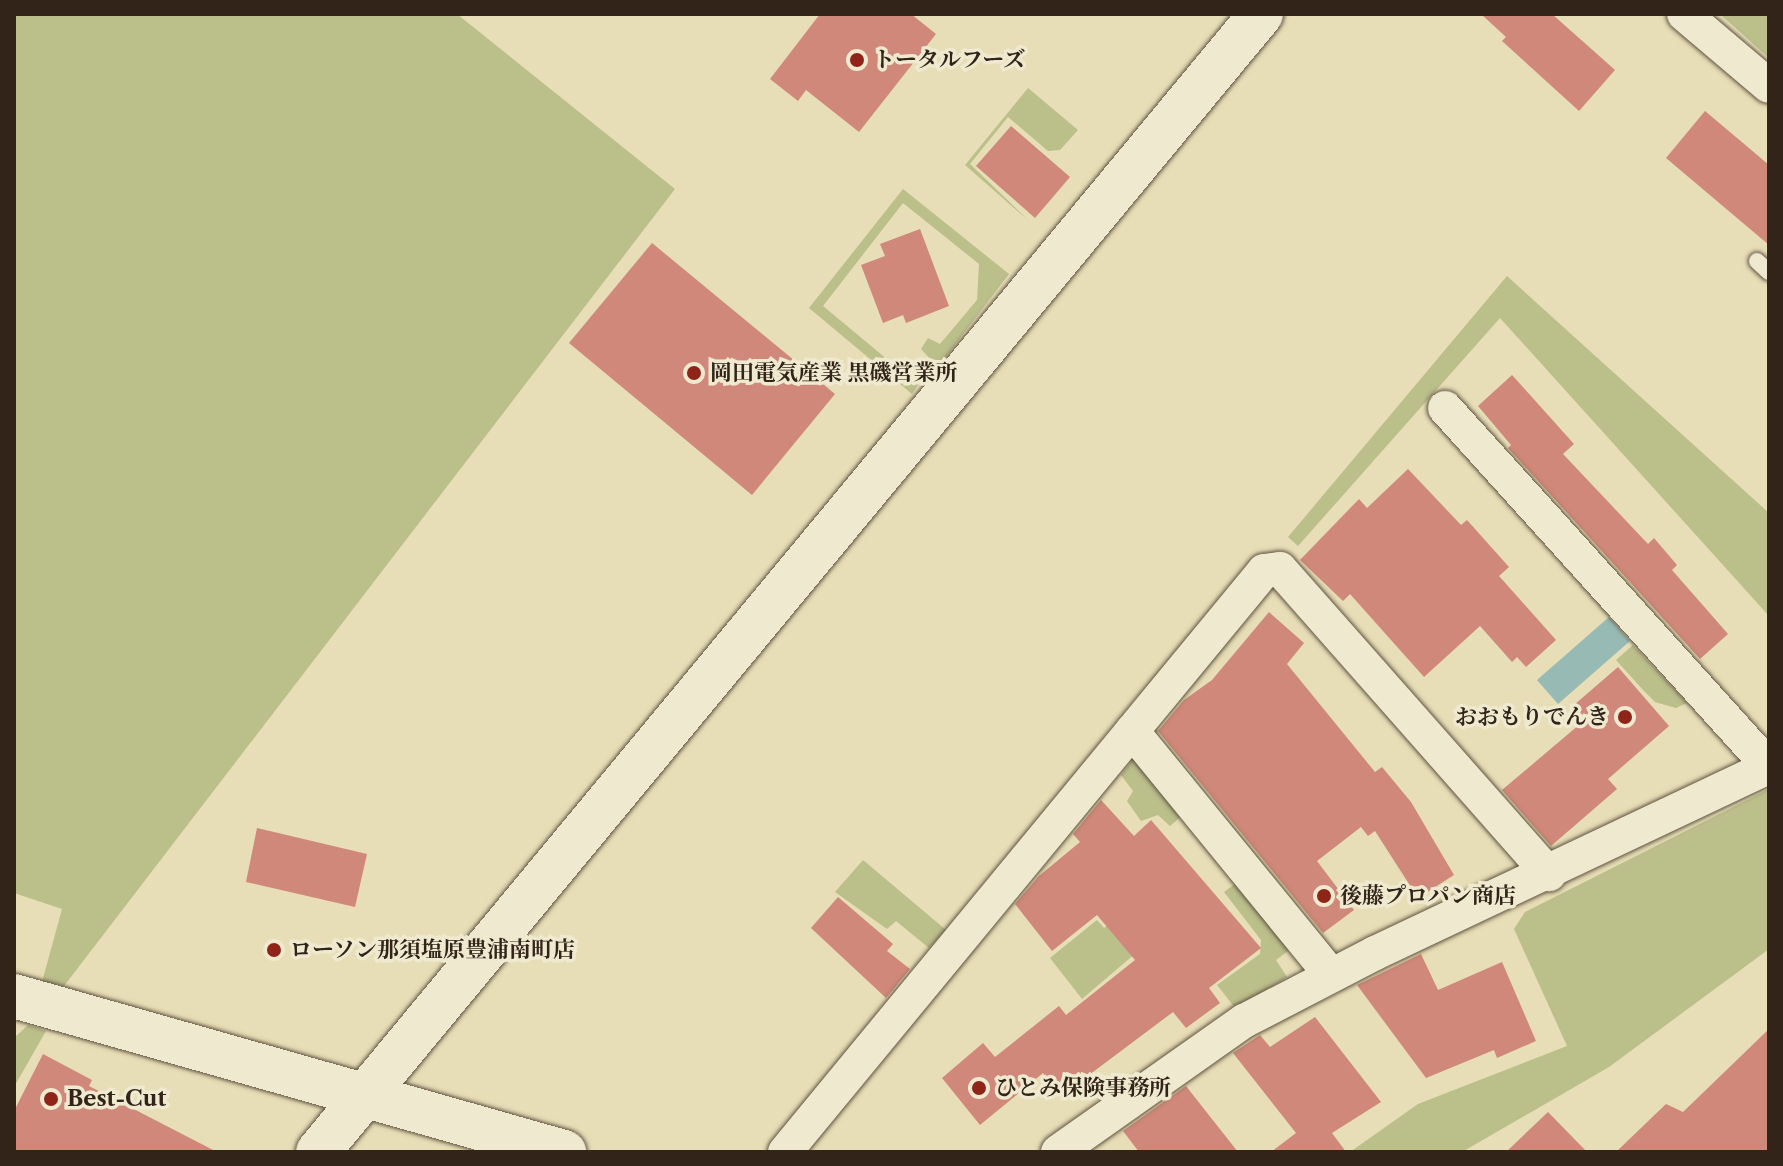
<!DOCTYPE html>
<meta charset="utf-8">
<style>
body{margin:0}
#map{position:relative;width:1783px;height:1166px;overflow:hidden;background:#e7ddb6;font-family:"Libre Caslon Text","Noto Serif JP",serif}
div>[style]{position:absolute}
.green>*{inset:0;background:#bbbf8a}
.water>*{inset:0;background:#97bbb4}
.building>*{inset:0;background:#cf8879}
.roads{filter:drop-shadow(0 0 2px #5f5240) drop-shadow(0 0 2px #5f5240)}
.lane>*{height:16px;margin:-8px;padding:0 8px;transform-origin:8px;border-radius:8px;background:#efe9d0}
.street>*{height:34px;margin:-17px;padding:0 17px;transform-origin:17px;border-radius:17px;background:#efe9d0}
.secondary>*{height:44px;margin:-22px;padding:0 22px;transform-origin:22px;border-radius:22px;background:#efe9d0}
.dots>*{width:22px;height:22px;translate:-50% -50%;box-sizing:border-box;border:4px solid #efe9d0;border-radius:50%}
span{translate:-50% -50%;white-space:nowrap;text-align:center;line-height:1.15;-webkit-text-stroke:7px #efe9d0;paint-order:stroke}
.poi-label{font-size:22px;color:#322418;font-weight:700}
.left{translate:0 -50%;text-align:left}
.right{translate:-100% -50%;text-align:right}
.frame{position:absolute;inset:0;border:16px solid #322418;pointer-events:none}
</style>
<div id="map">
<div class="green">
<i style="clip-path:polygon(14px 14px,457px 14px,675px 189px,64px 986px,42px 982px,62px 909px,14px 893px)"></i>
<i style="clip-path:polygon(1769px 14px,1769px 58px,1721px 15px,1722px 14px)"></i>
<i style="clip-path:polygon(1028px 88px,1078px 130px,1060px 150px,1048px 151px,1008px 117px,970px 164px,1029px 221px,965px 165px)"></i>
<i style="clip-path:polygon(903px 189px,1009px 274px,938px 367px,921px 349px,928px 338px,940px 344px,977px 300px,979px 264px,903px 203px,823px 306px,918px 385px,912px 394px,809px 308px)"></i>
<i style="clip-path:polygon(1507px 276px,1769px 513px,1769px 616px,1500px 318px,1298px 546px,1288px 537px)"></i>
<i style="clip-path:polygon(1633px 645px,1687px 703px,1676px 708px,1655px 702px,1644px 691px,1616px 660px)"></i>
<i style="clip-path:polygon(1136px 756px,1184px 814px,1170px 826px,1158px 815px,1141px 821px,1127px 801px,1133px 791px,1121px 775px)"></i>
<i style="clip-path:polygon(1769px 789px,1769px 949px,1609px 1067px,1462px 1152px,1350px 1152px,1418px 1104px,1567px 1046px,1514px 929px,1525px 912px)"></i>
<i style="clip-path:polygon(863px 860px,946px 930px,929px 948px,896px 921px,887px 929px,835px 892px)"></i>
<i style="clip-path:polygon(1243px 878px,1296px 945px,1276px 960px,1287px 977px,1236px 1009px,1217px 985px,1260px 954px,1261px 940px,1224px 892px)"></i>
<i style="clip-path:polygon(1132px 905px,1157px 935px,1082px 999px,1050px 958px,1097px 920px,1104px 928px)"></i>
<i style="clip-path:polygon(28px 1025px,46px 1031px,14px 1087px,14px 1038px)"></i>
</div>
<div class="water">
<i style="clip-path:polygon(1609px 617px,1630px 641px,1558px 704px,1537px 680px)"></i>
</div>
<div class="building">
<i style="clip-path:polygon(820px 14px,911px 14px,936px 34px,859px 132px,806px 90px,798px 101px,770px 79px)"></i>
<i style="clip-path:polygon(1481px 14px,1552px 14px,1615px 70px,1579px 111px,1502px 41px,1506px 37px)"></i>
<i style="clip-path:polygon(1705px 111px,1769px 165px,1769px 245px,1666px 158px)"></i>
<i style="clip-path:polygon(1011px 126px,1070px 177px,1035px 218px,976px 166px)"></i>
<i style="clip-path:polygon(920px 229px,949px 306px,906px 323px,903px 315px,883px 323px,861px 265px,885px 256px,880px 244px)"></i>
<i style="clip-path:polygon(652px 243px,835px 394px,752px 495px,569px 343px)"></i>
<i style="clip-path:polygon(1512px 375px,1574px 444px,1563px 454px,1648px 544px,1654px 538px,1677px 565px,1672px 570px,1728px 634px,1700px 659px,1508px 448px,1511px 445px,1478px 406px)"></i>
<i style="clip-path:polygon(1408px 469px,1461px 525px,1467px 520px,1509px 567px,1499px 576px,1556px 640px,1526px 667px,1517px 657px,1512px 662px,1480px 626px,1424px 677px,1350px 594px,1343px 601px,1300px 560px,1359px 499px,1367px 508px)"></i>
<i style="clip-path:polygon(1269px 612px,1304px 643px,1287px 664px,1375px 772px,1382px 767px,1411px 802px,1454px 875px,1418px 898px,1375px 831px,1368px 836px,1361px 827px,1317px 861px,1354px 910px,1323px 933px,1158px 731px,1184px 700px,1212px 680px)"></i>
<i style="clip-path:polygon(1618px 667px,1669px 726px,1608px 779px,1617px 789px,1551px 846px,1502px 790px,1586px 719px,1574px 705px)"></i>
<i style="clip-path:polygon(1101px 800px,1134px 836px,1151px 820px,1261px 948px,1209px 988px,1220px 1003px,1186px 1028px,1173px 1012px,1061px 1096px,1043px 1073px,980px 1125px,942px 1078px,983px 1043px,995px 1057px,1059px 1006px,1066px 1015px,1135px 960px,1097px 915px,1052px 951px,1015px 904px,1039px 876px,1080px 842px,1073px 834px)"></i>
<i style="clip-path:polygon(257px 828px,367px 854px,355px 907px,246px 882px)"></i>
<i style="clip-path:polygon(838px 897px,893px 944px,887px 951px,910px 969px,886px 998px,811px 928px)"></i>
<i style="clip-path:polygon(1421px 954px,1438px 990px,1502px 962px,1536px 1041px,1497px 1058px,1494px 1050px,1426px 1078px,1357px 985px)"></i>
<i style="clip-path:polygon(1315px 1017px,1381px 1102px,1332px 1133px,1346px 1152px,1271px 1152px,1296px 1133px,1233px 1053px,1260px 1035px,1270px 1047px)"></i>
<i style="clip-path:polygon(1769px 1029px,1769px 1152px,1616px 1152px,1666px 1104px,1683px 1112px)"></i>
<i style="clip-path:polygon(43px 1054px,92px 1080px,89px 1086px,217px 1152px,14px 1152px,14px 1111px)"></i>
<i style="clip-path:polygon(1186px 1086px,1208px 1114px,1238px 1152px,1139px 1152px,1123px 1131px)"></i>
<i style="clip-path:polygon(1548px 1112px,1587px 1152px,1506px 1152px)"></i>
</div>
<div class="roads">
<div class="lane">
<i style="left:1757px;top:261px;width:16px;rotate:43deg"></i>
</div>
<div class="street">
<i style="left:1684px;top:14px;width:111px;rotate:40.3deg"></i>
<i style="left:1445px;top:408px;width:483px;rotate:47.9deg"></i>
<i style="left:1132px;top:731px;width:315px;rotate:50.8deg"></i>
<i style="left:785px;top:1152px;width:753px;rotate:-50.5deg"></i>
<i style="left:1264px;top:571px;width:16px;rotate:-7deg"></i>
<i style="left:1280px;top:569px;width:407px;rotate:48.6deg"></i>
<i style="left:1058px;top:1152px;width:228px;rotate:-35.2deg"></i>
<i style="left:1244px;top:1021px;width:148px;rotate:-27.4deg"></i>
<i style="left:1375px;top:953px;width:436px;rotate:-25.3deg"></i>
</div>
<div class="secondary">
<i style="left:14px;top:996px;width:572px;rotate:15.84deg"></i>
<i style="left:318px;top:1152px;width:1478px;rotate:-50.35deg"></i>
</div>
</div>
<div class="dots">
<i style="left:857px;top:60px;background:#8f2418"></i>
<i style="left:694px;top:373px;background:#8f2418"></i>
<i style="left:1625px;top:717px;background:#8f2418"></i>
<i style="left:1324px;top:896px;background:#8f2418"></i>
<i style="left:274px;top:950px;background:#8f2418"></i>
<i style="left:979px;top:1088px;background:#8f2418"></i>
<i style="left:51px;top:1099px;background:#8f2418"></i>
</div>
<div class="poi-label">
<span class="left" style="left:873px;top:60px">トータルフーズ</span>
<span class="left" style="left:710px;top:373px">岡田電気産業 黒磯営業所</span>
<span class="right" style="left:1609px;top:717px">おおもりでんき</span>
<span class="left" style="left:1340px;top:896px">後藤プロパン商店</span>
<span class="left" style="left:290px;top:950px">ローソン那須塩原豊浦南町店</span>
<span class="left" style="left:995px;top:1088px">ひとみ保険事務所</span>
<span class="left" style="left:67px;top:1099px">Best-Cut</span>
</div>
<div class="frame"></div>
</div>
